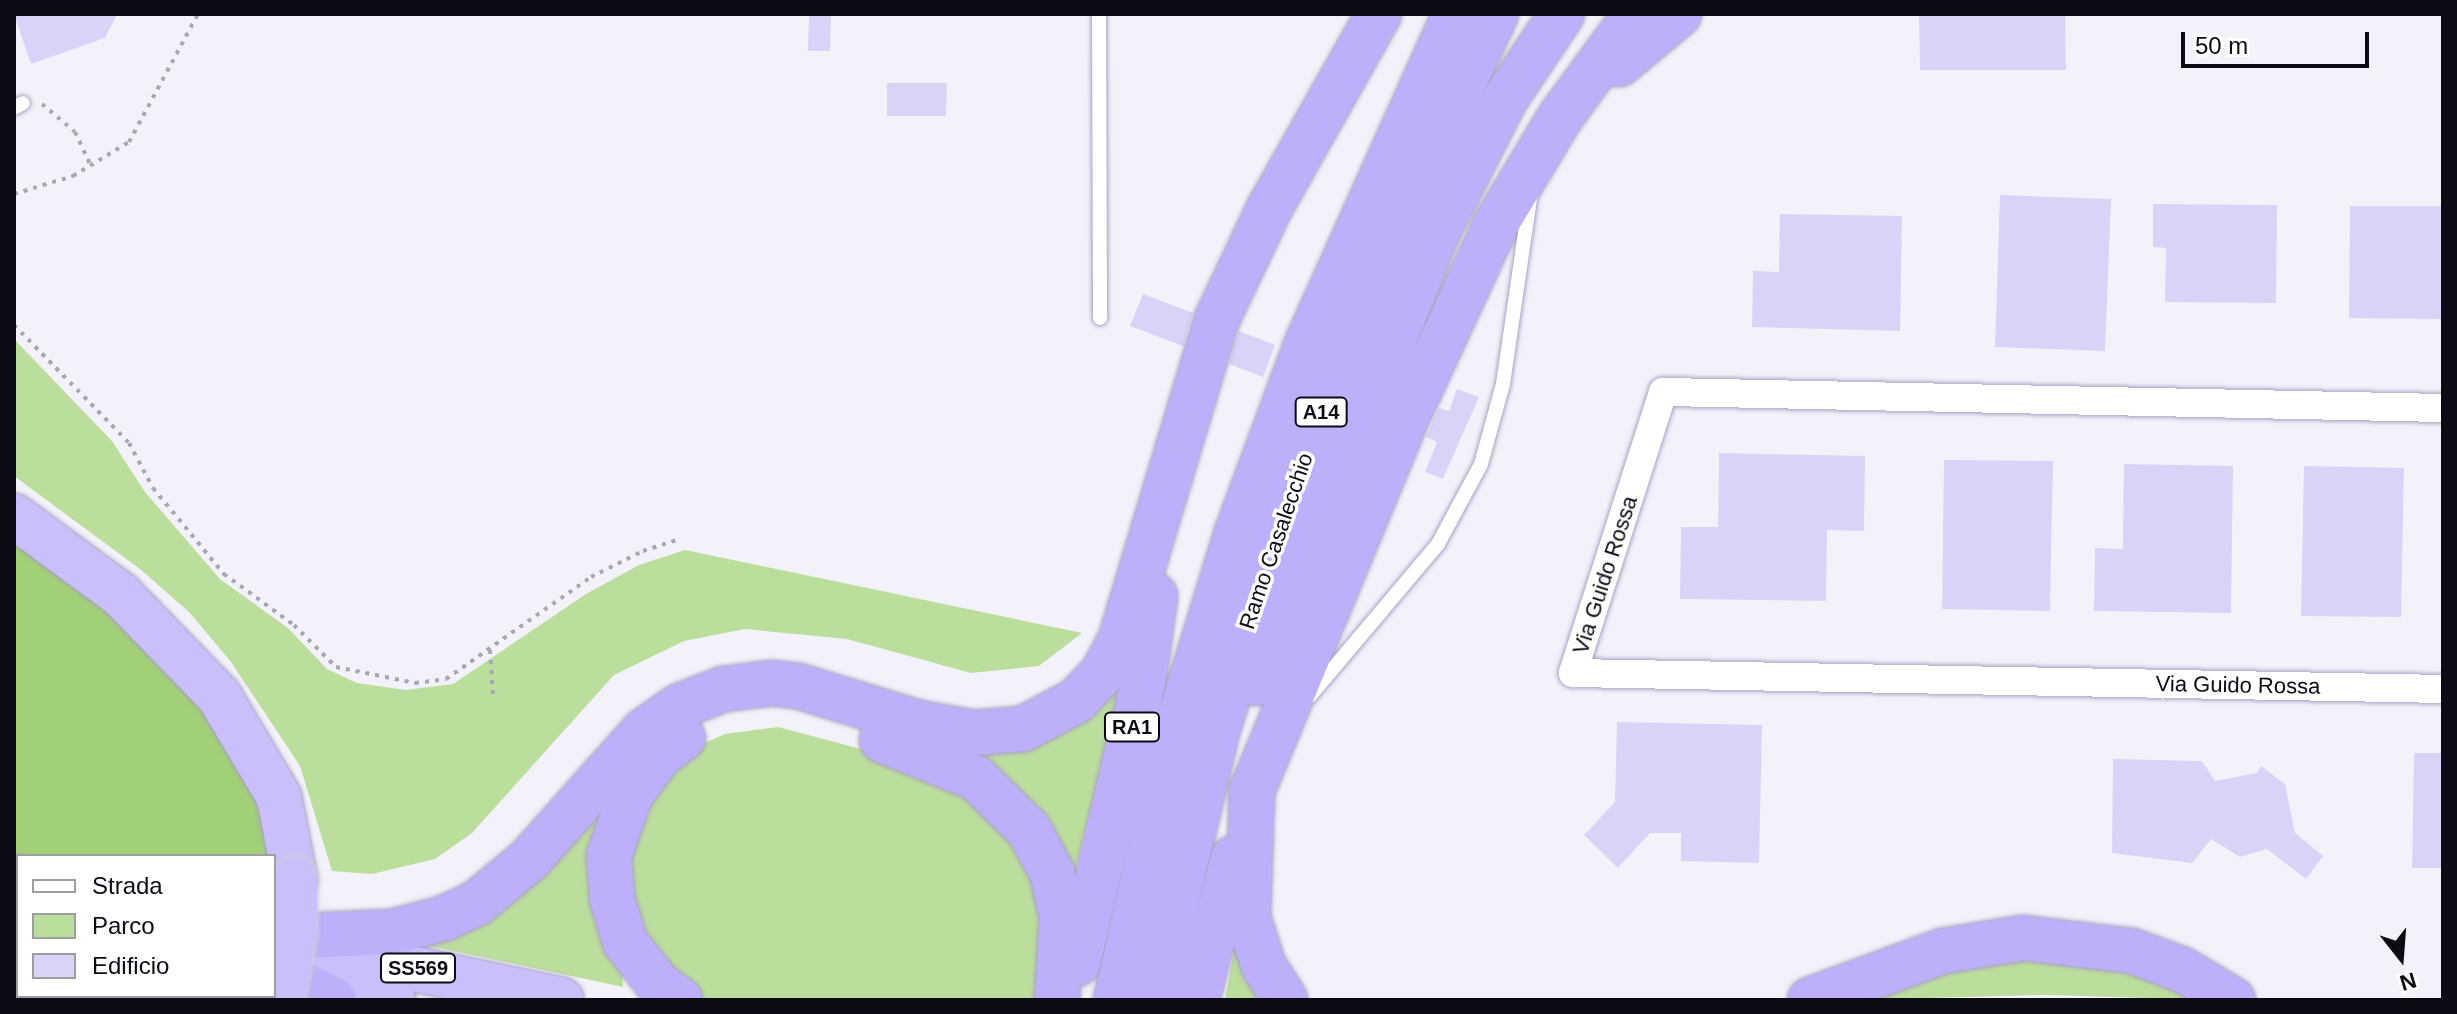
<!DOCTYPE html>
<style>
body{margin:0}
#map{position:relative;width:2457px;height:1014px;overflow:hidden;background:#f3f2fa;font-family:Helvetica,sans-serif}
div>[style]{position:absolute}
.green>*{inset:0;background:#bcde9d}
.forest>*{inset:0;background:#a2d077}
.building>*{inset:0;background:#d9d4f7}
.path>*{height:4px;margin-top:-2px;transform-origin:0;background:repeating-linear-gradient(90deg,#a9a8b1 0 4px,transparent 0 10px)}
.roads{filter:drop-shadow(0 0 2px #a8a2c4) drop-shadow(0 0 2px #a8a2c4)}
.service>*{height:14px;margin:-7px;padding:0 7px;transform-origin:7px;border-radius:7px;background:#fff}
.minor>*{height:28px;margin:-14px;padding:0 14px;transform-origin:14px;border-radius:14px;background:#fff}
.trunk>*{height:44px;margin:-22px;padding:0 22px;transform-origin:22px;border-radius:22px;background:#cabffa}
.motorway>*{height:44px;margin:-22px;padding:0 22px;transform-origin:22px;border-radius:22px;background:#bdaff9}
.bridges{filter:drop-shadow(0 0 2px #ceced0) drop-shadow(0 0 2px #ceced0)}
.trunk-bridge>*{height:44px;margin:-22px;padding:0 22px;transform-origin:22px;border-radius:22px;background:#cabffa}
span{translate:-50% -50%;white-space:nowrap;text-align:center;line-height:1.15;-webkit-text-stroke:7px #fff;paint-order:stroke}
.shield-label span{padding:2px 6px;background:#fff;border:2px solid;border-radius:6px;-webkit-text-stroke-width:0}
.shield-label{font-size:20px;color:#0c0a15;font-weight:700}
.street-label{font-size:22px;color:#0c0a15}
.frame{position:absolute;inset:0;border:16px solid #0c0a15;pointer-events:none}
.legend{position:absolute;left:16px;top:854px;width:260px;height:144px;box-sizing:border-box;background:#fff;border:2px solid #9e9da1;margin:0;padding:10px 14px;list-style:none;font-size:24px;color:#0c0a15}
.legend li{display:flex;align-items:center;gap:16px;height:40px}
.legend b{width:40px;border:2px solid #9e9da1}
.north{position:absolute;left:2361px;top:918px;width:80px;height:80px;-webkit-text-stroke:6px #fff;paint-order:stroke;rotate:163deg;font-size:22px;font-weight:700;line-height:32px;text-align:center;color:#0c0a15}
.north::after{content:'';display:block;margin:auto;width:28px;height:36px;background:#0c0a15;clip-path:polygon(50% 0,100% 100%,50% 72%,0 100%)}
.scale{position:absolute;left:2181px;top:32px;width:188px;height:36px;box-sizing:border-box;border:4px solid #0c0a15;border-top:0;padding-left:10px;font-size:24px;line-height:28px;white-space:nowrap;color:#0c0a15;-webkit-text-stroke:6px #fff;paint-order:stroke}
</style>
<div id="map">
<div class="green">
<i style="clip-path:polygon(14px 339px,112px 441px,145px 492px,220px 579px,288px 628px,327px 669px,357px 683px,406px 690px,453px 684px,586px 594px,639px 565px,685px 550px,1082px 633px,1039px 666px,971px 673px,847px 639px,745px 629px,684px 641px,614px 675px,472px 833px,435px 859px,372px 874px,332px 871px,300px 766px,231px 662px,190px 613px,140px 569px,14px 476px)"></i>
<i style="clip-path:polygon(1112px 689px,1119px 698px,1074px 876px,950px 745px)"></i>
<i style="clip-path:polygon(778px 727px,903px 760px,988px 803px,1047px 896px,1044px 1000px,702px 1000px,660px 969px,623px 878px,647px 794px,702px 744px,725px 734px)"></i>
<i style="clip-path:polygon(616px 788px,623px 987px,425px 945px)"></i>
<i style="clip-path:polygon(1236px 939px,1269px 1000px,1225px 1000px)"></i>
<i style="clip-path:polygon(2080px 955px,2213px 1000px,2046px 995px,1849px 1000px,1955px 962px)"></i>
</div>
<div class="forest">
<i style="clip-path:polygon(14px 532px,68px 570px,238px 739px,274px 856px,18px 856px,14px 860px)"></i>
</div>
<div class="building">
<i style="clip-path:polygon(14px 14px,117px 14px,105px 38px,31px 64px)"></i>
<i style="clip-path:polygon(809px 14px,831px 14px,830px 51px,808px 51px)"></i>
<i style="clip-path:polygon(1919px 14px,2065px 14px,2066px 70px,1920px 70px)"></i>
<i style="clip-path:polygon(887px 83px,947px 83px,946px 116px,887px 116px)"></i>
<i style="clip-path:polygon(2000px 195px,2111px 199px,2105px 351px,1995px 347px)"></i>
<i style="clip-path:polygon(2153px 204px,2277px 205px,2276px 303px,2165px 302px,2166px 248px,2153px 247px)"></i>
<i style="clip-path:polygon(2350px 206px,2443px 206px,2443px 319px,2349px 318px)"></i>
<i style="clip-path:polygon(1780px 214px,1902px 216px,1900px 331px,1752px 327px,1753px 271px,1779px 272px)"></i>
<i style="clip-path:polygon(1143px 294px,1193px 313px,1183px 346px,1130px 326px)"></i>
<i style="clip-path:polygon(1239px 331px,1275px 345px,1263px 377px,1229px 364px)"></i>
<i style="clip-path:polygon(1457px 389px,1479px 397px,1443px 479px,1425px 472px,1437px 442px,1426px 437px,1439px 408px,1449px 411px)"></i>
<i style="clip-path:polygon(1719px 453px,1865px 456px,1864px 531px,1827px 530px,1826px 601px,1680px 599px,1681px 527px,1718px 527px)"></i>
<i style="clip-path:polygon(1944px 460px,2053px 461px,2050px 611px,1942px 609px)"></i>
<i style="clip-path:polygon(2124px 464px,2233px 466px,2231px 613px,2094px 611px,2095px 548px,2123px 549px)"></i>
<i style="clip-path:polygon(2304px 466px,2404px 468px,2401px 617px,2301px 616px)"></i>
<i style="clip-path:polygon(1617px 722px,1762px 725px,1759px 863px,1681px 861px,1681px 833px,1650px 833px,1618px 868px,1584px 835px,1615px 802px)"></i>
<i style="clip-path:polygon(2414px 753px,2443px 753px,2443px 868px,2412px 868px)"></i>
<i style="clip-path:polygon(2113px 759px,2202px 761px,2215px 781px,2257px 773px,2261px 766px,2285px 784px,2295px 833px,2323px 856px,2306px 879px,2267px 849px,2240px 857px,2211px 839px,2192px 863px,2112px 853px)"></i>
</div>
<div class="path">
<i style="left:42px;top:104px;width:43px;rotate:40.3deg"></i>
<i style="left:75px;top:132px;width:38px;rotate:65deg"></i>
<i style="left:14px;top:194px;width:62px;rotate:-17deg"></i>
<i style="left:73px;top:176px;width:66px;rotate:-31.3deg"></i>
<i style="left:129px;top:142px;width:145px;rotate:-61.7deg"></i>
<i style="left:14px;top:325px;width:165px;rotate:45.7deg"></i>
<i style="left:129px;top:443px;width:51px;rotate:61.9deg"></i>
<i style="left:153px;top:488px;width:112px;rotate:50.5deg"></i>
<i style="left:224px;top:574px;width:87px;rotate:36.1deg"></i>
<i style="left:294px;top:625px;width:59px;rotate:45deg"></i>
<i style="left:336px;top:667px;width:81px;rotate:11.4deg"></i>
<i style="left:415px;top:683px;width:31px;rotate:-7deg"></i>
<i style="left:446px;top:679px;width:177px;rotate:-35.1deg"></i>
<i style="left:591px;top:577px;width:58px;rotate:-26.6deg"></i>
<i style="left:643px;top:551px;width:39px;rotate:-18deg"></i>
<i style="left:490px;top:650px;width:47px;rotate:86.3deg"></i>
</div>
<div class="roads">
<div class="service">
<i style="left:1099px;top:14px;width:304px;rotate:89.8deg"></i>
<i style="left:14px;top:108px;width:10px;rotate:-29deg"></i>
<i style="left:1310px;top:696px;width:199px;rotate:-49.9deg"></i>
<i style="left:1438px;top:544px;width:91px;rotate:-61.7deg"></i>
<i style="left:1481px;top:464px;width:83px;rotate:-74.6deg"></i>
<i style="left:1503px;top:384px;width:195px;rotate:-81.7deg"></i>
</div>
<div class="minor">
<i style="left:2443px;top:408px;width:780px;rotate:-178.82deg"></i>
<i style="left:1663px;top:392px;width:295px;rotate:107.8deg"></i>
<i style="left:1573px;top:673px;width:870px;rotate:1.05deg"></i>
</div>
<div class="trunk">
<i style="left:14px;top:516px;width:133px;rotate:36.4deg"></i>
<i style="left:121px;top:595px;width:141px;rotate:45.9deg"></i>
<i style="left:219px;top:696px;width:117px;rotate:59.3deg"></i>
<i style="left:279px;top:797px;width:84px;rotate:79deg"></i>
<i style="left:14px;top:878px;width:4px;rotate:14deg"></i>
<i style="left:14px;top:932px;width:4px;rotate:14deg"></i>
<i style="left:301px;top:945px;width:266px;rotate:11.9deg"></i>
<i style="left:14px;top:979px;width:4px;rotate:-14deg"></i>
<i style="left:294px;top:980px;width:101px;rotate:11.4deg"></i>
</div>
<div class="motorway">
<i style="left:1619px;top:64px;width:78px;rotate:-39.8deg"></i>
<i style="left:1257px;top:683px;width:482px;rotate:-68.2deg"></i>
<i style="left:1436px;top:235px;width:153px;rotate:-63.1deg"></i>
<i style="left:1505px;top:99px;width:102px;rotate:-56.2deg"></i>
<i style="left:882px;top:740px;width:101px;rotate:22deg"></i>
<i style="left:976px;top:778px;width:74px;rotate:44.5deg"></i>
<i style="left:1029px;top:830px;width:49px;rotate:61.9deg"></i>
<i style="left:1052px;top:873px;width:45px;rotate:77.2deg"></i>
<i style="left:1062px;top:917px;width:83px;rotate:93.4deg"></i>
<i style="left:274px;top:937px;width:118px;rotate:-2.4deg"></i>
<i style="left:392px;top:932px;width:55px;rotate:-14.8deg"></i>
<i style="left:445px;top:918px;width:35px;rotate:-25deg"></i>
<i style="left:477px;top:903px;width:67px;rotate:-39.6deg"></i>
<i style="left:529px;top:860px;width:173px;rotate:-48.3deg"></i>
<i style="left:644px;top:731px;width:44px;rotate:-34.8deg"></i>
<i style="left:680px;top:706px;width:47px;rotate:-21.1deg"></i>
<i style="left:724px;top:689px;width:48px;rotate:-7.1deg"></i>
<i style="left:772px;top:683px;width:26px;rotate:7deg"></i>
<i style="left:798px;top:686px;width:126px;rotate:17.1deg"></i>
<i style="left:918px;top:723px;width:57px;rotate:10.1deg"></i>
<i style="left:974px;top:733px;width:49px;rotate:-4.7deg"></i>
<i style="left:1023px;top:729px;width:60px;rotate:-27.8deg"></i>
<i style="left:1076px;top:701px;width:39px;rotate:-46deg"></i>
<i style="left:1103px;top:673px;width:38px;rotate:-62deg"></i>
<i style="left:1121px;top:639px;width:334px;rotate:-73.3deg"></i>
<i style="left:1217px;top:319px;width:122px;rotate:-64.7deg"></i>
<i style="left:1269px;top:209px;width:224px;rotate:-60.6deg"></i>
<i style="left:1078px;top:963px;width:287px;rotate:-76.9deg"></i>
<i style="left:1143px;top:683px;width:88px;rotate:-82.1deg"></i>
<i style="left:296px;top:981px;width:42px;rotate:26.6deg"></i>
<i style="left:680px;top:1000px;width:26px;rotate:-144deg"></i>
<i style="left:659px;top:985px;width:55px;rotate:-128.3deg"></i>
<i style="left:625px;top:942px;width:46px;rotate:-106.5deg"></i>
<i style="left:612px;top:898px;width:42px;rotate:-94.1deg"></i>
<i style="left:609px;top:856px;width:64px;rotate:-70.7deg"></i>
<i style="left:630px;top:796px;width:49px;rotate:-54.1deg"></i>
<i style="left:659px;top:756px;width:30px;rotate:-37deg"></i>
<i style="left:1116px;top:1000px;width:276px;rotate:-77.4deg"></i>
<i style="left:1176px;top:731px;width:207px;rotate:-72.9deg"></i>
<i style="left:1237px;top:533px;width:199px;rotate:-69.7deg"></i>
<i style="left:1306px;top:346px;width:364px;rotate:-65.8deg"></i>
<i style="left:1153px;top:1000px;width:280px;rotate:-76.6deg"></i>
<i style="left:1218px;top:728px;width:255px;rotate:-72.9deg"></i>
<i style="left:1293px;top:484px;width:245px;rotate:-68.5deg"></i>
<i style="left:1383px;top:256px;width:267px;rotate:-65deg"></i>
<i style="left:1197px;top:1000px;width:146px;rotate:-75.7deg"></i>
<i style="left:1285px;top:1000px;width:39px;rotate:-122deg"></i>
<i style="left:1264px;top:967px;width:52px;rotate:-108.1deg"></i>
<i style="left:1248px;top:918px;width:127px;rotate:-88.2deg"></i>
<i style="left:1252px;top:791px;width:405px;rotate:-67.5deg"></i>
<i style="left:1407px;top:417px;width:213px;rotate:-65.2deg"></i>
<i style="left:1496px;top:224px;width:126px;rotate:-59deg"></i>
<i style="left:1561px;top:116px;width:127px;rotate:-53.7deg"></i>
<i style="left:1810px;top:1000px;width:142px;rotate:-20.2deg"></i>
<i style="left:1943px;top:951px;width:81px;rotate:-9.2deg"></i>
<i style="left:2023px;top:938px;width:110px;rotate:6.8deg"></i>
<i style="left:2132px;top:951px;width:54px;rotate:20.4deg"></i>
<i style="left:2183px;top:970px;width:58px;rotate:31deg"></i>
</div>
</div>
<div class="bridges">
<div class="trunk-bridge">
<i style="left:283px;top:1000px;width:69px;rotate:-80deg"></i>
<i style="left:295px;top:932px;width:53px;rotate:-90deg"></i>
</div>
</div>
<div class="shield-label">
<span style="left:1321px;top:412px">A14</span>
<span style="left:1132px;top:727px">RA1</span>
<span style="left:418px;top:968px">SS569</span>
</div>
<div class="street-label">
<span style="left:1276px;top:541px;rotate:-71deg">Ramo Casalecchio</span>
<span style="left:1605px;top:575px;rotate:-72deg">Via Guido Rossa</span>
<span style="left:2238px;top:685px;rotate:1deg">Via Guido Rossa</span>
</div>
<div class="frame"></div>
<ul class="legend">
<li><b style="height:10px;background:#fff"></b>Strada</li>
<li><b style="height:22px;background:#bcde9d"></b>Parco</li>
<li><b style="height:22px;background:#d9d4f7"></b>Edificio</li>
</ul>
<div class="north">N</div>
<div class="scale">50 m</div>
</div>
